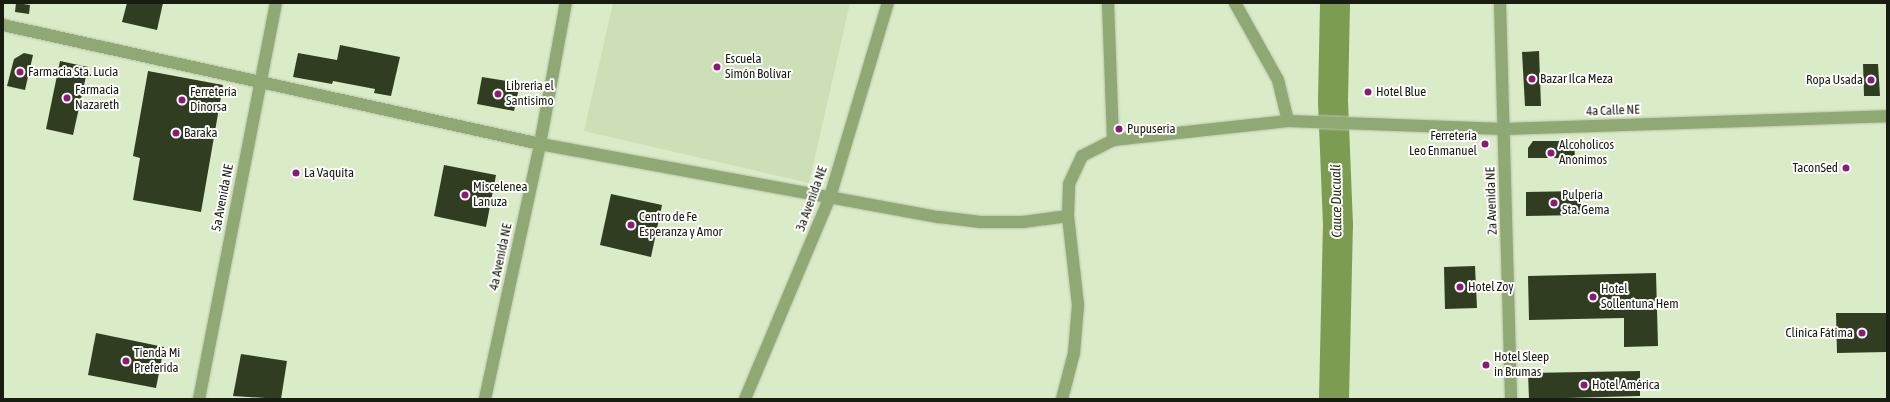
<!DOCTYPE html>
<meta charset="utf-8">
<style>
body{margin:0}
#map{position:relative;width:1890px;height:402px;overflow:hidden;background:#daebc8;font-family:"Asap Condensed",sans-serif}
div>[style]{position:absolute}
.built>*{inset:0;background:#ccdfb6}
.canal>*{height:30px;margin:-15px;padding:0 15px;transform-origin:15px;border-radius:15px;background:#7c9c51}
.building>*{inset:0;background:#313d21}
.roads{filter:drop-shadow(0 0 1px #b7c6a7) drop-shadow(0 0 1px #b7c6a7)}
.minor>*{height:12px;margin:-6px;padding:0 6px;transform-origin:6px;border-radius:6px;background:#90a874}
.dots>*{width:11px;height:11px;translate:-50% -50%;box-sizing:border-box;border:2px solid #fff;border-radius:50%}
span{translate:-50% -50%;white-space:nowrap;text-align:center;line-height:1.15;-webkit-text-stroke:4px #fff;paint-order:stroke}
.poi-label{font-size:13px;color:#181d11}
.left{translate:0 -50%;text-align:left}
.right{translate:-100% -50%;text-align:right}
.street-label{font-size:13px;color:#181d11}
.water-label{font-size:14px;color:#222f0e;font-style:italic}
.frame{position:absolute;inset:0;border:4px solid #181d11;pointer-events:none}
</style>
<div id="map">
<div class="built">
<i style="clip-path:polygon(613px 3px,850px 3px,809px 183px,584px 131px)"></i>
</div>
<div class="canal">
<i style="left:1334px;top:399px;width:174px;rotate:-88.7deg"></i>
<i style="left:1338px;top:225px;width:125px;rotate:-92.3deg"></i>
<i style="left:1333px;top:100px;width:97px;rotate:-88.8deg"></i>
</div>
<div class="building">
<i style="clip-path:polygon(16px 3px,30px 5px,29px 14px,15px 12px)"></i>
<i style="clip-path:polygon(127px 3px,163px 3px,157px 30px,122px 22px)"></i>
<i style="clip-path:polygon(340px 45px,400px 57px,391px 96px,374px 93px,375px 89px,333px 81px,332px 84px,293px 77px,298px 53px,337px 60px)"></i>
<i style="clip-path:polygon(1539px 51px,1541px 106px,1525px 106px,1522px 52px)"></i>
<i style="clip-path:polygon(24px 53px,33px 55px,25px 90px,7px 86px,14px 59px)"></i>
<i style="clip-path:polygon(60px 61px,88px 67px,73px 135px,46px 129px)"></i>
<i style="clip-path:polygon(1863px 64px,1878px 64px,1880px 96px,1864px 96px)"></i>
<i style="clip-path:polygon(148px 71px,223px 85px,201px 212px,133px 200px,140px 158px,133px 156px)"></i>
<i style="clip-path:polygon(482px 77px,520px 83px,514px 111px,477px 104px)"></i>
<i style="clip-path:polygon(1533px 141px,1574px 141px,1575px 158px,1528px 158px,1528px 148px)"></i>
<i style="clip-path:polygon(444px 165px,496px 175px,486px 227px,434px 216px)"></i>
<i style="clip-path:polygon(1581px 191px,1581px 215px,1526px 216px,1526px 192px)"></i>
<i style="clip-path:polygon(611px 194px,662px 205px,651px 257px,600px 245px)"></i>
<i style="clip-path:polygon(1475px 266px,1477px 308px,1445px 309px,1444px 267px)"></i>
<i style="clip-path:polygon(1656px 273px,1658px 346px,1624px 347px,1624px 318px,1529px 320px,1528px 276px)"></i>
<i style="clip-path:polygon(1836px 313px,1887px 313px,1887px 352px,1837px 353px)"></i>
<i style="clip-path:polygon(96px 333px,164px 347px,156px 388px,88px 375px)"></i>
<i style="clip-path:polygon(241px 354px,287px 361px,281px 399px,233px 396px)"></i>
<i style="clip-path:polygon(1640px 371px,1640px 396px,1529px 399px,1528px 373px)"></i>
</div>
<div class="roads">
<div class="minor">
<i style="left:1108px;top:3px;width:137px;rotate:87.9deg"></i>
<i style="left:1235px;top:3px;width:88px;rotate:60.8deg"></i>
<i style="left:1278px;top:80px;width:42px;rotate:76.3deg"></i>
<i style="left:1500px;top:3px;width:396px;rotate:88.4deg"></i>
<i style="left:3px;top:25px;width:550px;rotate:12.49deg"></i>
<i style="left:540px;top:144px;width:406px;rotate:10.4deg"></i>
<i style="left:939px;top:217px;width:42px;rotate:6.8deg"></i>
<i style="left:981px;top:222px;width:42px"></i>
<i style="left:1023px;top:222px;width:45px;rotate:-7.6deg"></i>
<i style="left:199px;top:399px;width:403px;rotate:-79deg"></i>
<i style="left:485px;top:399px;width:261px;rotate:-77.8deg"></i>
<i style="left:540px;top:144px;width:143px;rotate:-79.6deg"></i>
<i style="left:745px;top:399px;width:219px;rotate:-67.2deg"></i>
<i style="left:830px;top:197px;width:202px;rotate:-73.4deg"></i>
<i style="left:1062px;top:399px;width:48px;rotate:-75.4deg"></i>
<i style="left:1074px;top:353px;width:48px;rotate:-85.2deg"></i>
<i style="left:1078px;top:305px;width:90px;rotate:-96.4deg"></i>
<i style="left:1068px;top:216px;width:32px;rotate:-88deg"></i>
<i style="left:1069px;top:184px;width:31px;rotate:-65deg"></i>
<i style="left:1082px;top:156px;width:35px;rotate:-27deg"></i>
<i style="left:1113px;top:140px;width:176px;rotate:-6.2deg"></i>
<i style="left:1288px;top:121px;width:216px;rotate:2.1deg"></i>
<i style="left:1504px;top:129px;width:383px;rotate:-1.9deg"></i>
</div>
</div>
<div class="dots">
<i style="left:717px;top:67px;background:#8f1877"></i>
<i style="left:20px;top:72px;background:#8f1877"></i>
<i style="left:1532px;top:79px;background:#8f1877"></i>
<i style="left:1871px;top:80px;background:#8f1877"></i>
<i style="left:1368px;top:92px;background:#8f1877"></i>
<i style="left:498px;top:94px;background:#8f1877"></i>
<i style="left:67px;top:98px;background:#8f1877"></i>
<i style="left:182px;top:100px;background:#8f1877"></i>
<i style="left:1119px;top:129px;background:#8f1877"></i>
<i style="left:176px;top:133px;background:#8f1877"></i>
<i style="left:1485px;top:144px;background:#8f1877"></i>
<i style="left:1551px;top:153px;background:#8f1877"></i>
<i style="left:1846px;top:168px;background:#8f1877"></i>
<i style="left:296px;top:173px;background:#8f1877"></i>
<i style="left:465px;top:195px;background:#8f1877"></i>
<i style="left:1554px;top:203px;background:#8f1877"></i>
<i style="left:631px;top:225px;background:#8f1877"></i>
<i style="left:1460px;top:287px;background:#8f1877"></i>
<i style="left:1593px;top:297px;background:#8f1877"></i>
<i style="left:1862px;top:333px;background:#8f1877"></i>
<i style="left:126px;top:361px;background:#8f1877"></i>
<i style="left:1486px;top:365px;background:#8f1877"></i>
<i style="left:1584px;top:385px;background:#8f1877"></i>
</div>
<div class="poi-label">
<span class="left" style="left:725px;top:67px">Escuela<br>Simón Bolívar</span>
<span class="left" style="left:28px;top:72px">Farmacia Sta. Lucia</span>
<span class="left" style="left:1540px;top:79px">Bazar Ilca Meza</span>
<span class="right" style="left:1863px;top:80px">Ropa Usada</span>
<span class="left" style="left:506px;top:94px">Libreria el<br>Santisimo</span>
<span class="left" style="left:75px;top:98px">Farmacia<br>Nazareth</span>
<span class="left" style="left:1376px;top:92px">Hotel Blue</span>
<span class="left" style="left:190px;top:100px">Ferretería<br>Dinorsa</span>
<span class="left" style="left:1127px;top:129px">Pupuseria</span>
<span class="left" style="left:184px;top:133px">Baraka</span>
<span class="right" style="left:1477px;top:144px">Ferretería<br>Leo Enmanuel</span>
<span class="left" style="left:1559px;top:153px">Alcoholicos<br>Anonimos</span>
<span class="right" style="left:1838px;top:168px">TaconSed</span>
<span class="left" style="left:304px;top:173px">La Vaquita</span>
<span class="left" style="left:473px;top:195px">Miscelenea<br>Lanuza</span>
<span class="left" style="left:1562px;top:203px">Pulpería<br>Sta. Gema</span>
<span class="left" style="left:639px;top:225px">Centro de Fe<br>Esperanza y Amor</span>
<span class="left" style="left:1468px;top:287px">Hotel Zoy</span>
<span class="left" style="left:1601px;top:297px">Hotel<br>Sollentuna Hem</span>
<span class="right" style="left:1853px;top:333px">Clínica Fátima</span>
<span class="left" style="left:134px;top:361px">Tienda Mi<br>Preferida</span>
<span class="left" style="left:1494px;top:365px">Hotel Sleep<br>in Brumas</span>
<span class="left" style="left:1592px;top:385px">Hotel América</span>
</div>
<div class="street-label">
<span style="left:1613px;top:111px;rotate:-2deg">4a Calle NE</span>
<span style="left:223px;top:198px;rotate:-79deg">5a Avenida NE</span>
<span style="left:812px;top:199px;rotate:-70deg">3a Avenida NE</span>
<span style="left:1492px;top:201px;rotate:-92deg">2a Avenida NE</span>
<span style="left:501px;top:257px;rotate:-78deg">4a Avenida NE</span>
</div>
<div class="water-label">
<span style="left:1336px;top:201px;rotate:-91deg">Cauce Ducualí</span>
</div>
<div class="frame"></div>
</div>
